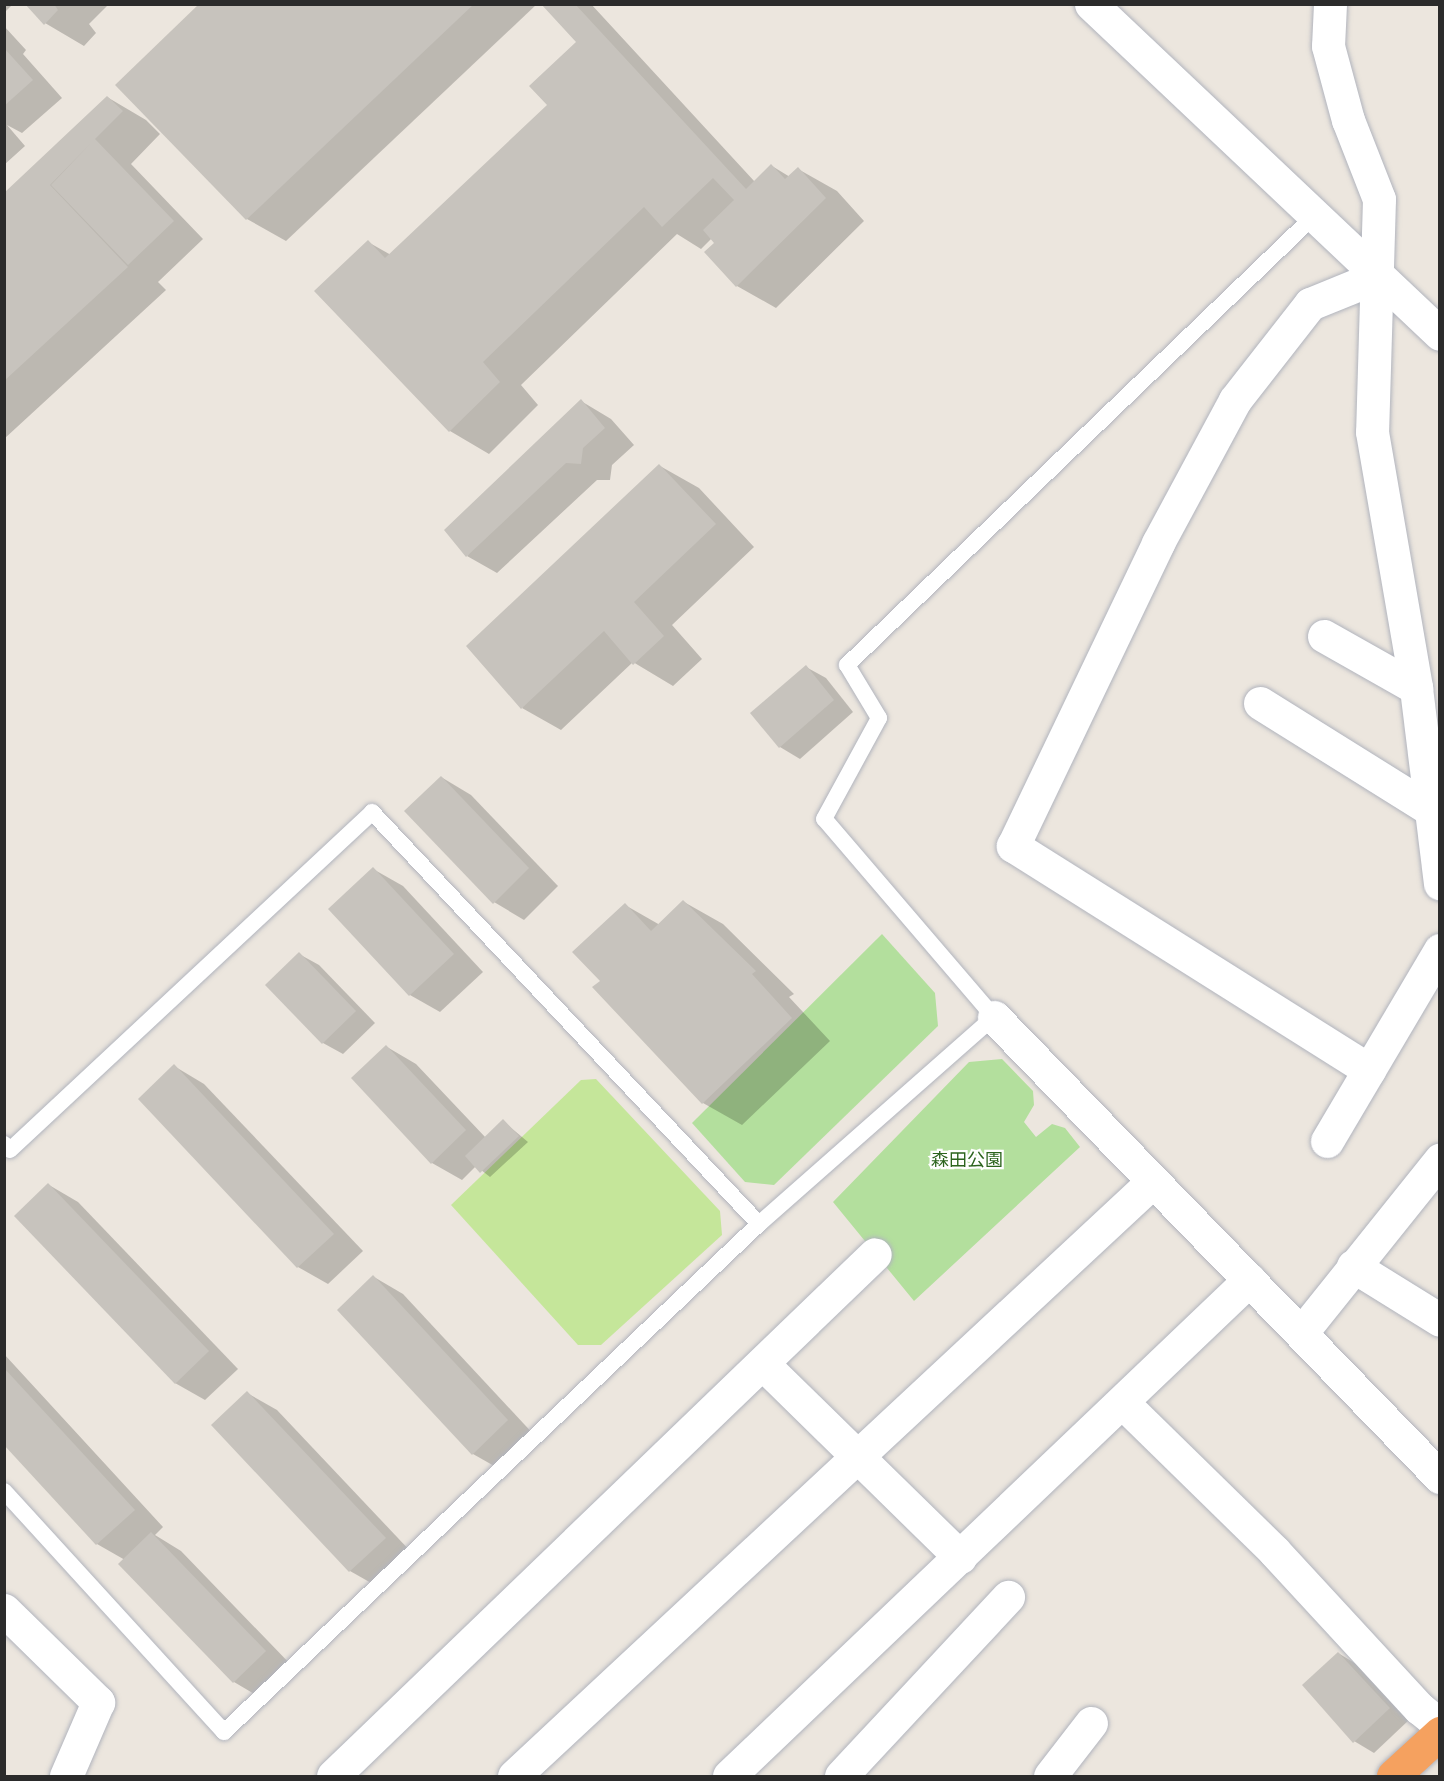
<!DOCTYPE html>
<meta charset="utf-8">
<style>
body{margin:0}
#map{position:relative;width:1444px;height:1781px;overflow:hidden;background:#ece6de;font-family:Figtree,"Noto Sans JP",sans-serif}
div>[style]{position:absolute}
.green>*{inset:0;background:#b3df9d}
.pitch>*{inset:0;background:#c5e69a}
.shadow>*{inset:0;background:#0003}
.building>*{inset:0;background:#c7c3bd}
.roads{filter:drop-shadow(0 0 2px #b1b4bd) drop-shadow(0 0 2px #b1b4bd)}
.lane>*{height:16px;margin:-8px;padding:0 8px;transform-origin:8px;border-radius:8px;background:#fff}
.street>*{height:33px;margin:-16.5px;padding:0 16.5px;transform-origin:16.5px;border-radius:16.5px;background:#fff}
.secondary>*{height:33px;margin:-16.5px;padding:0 16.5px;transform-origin:16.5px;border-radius:16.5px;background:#fff}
.highway>*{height:33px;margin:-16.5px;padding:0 16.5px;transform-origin:16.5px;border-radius:16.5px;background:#f5a15f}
span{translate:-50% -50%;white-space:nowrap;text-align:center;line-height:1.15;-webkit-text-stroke:4.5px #fff;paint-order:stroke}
.park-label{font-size:18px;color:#2c641e}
.frame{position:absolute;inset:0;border:6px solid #2b2b2b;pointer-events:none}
</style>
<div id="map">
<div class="green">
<i style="clip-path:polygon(882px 934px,935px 993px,938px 1026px,774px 1185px,745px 1182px,692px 1123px)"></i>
<i style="clip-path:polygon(1002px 1059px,1033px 1091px,1034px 1105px,1024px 1122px,1036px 1137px,1052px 1124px,1065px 1128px,1080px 1147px,914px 1301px,833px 1202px,969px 1062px)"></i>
</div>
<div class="pitch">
<i style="clip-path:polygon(596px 1079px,720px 1211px,722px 1235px,601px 1345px,578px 1345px,451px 1205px,581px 1080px)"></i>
</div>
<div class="shadow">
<i style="clip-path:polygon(4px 4px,13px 4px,4px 13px)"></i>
<i style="clip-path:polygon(27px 4px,107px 4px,108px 5px,89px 24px,96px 33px,84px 46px,45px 23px)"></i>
<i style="clip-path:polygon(201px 4px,537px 4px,286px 241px,247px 219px)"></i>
<i style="clip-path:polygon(543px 4px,591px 4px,755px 182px,772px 166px,790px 177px,798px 169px,837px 191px,864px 221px,776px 308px,737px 286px,712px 238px,701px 249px,677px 234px,521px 385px,538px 405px,489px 454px,450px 431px,368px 242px,391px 255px,549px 105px,578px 42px)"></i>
<i style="clip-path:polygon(4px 26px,26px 50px,23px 54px,62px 98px,22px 133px,7px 125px,25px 146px,4px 165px)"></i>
<i style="clip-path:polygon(107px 97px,146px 120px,160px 134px,131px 164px,203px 239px,158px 282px,166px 290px,4px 439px,4px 195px)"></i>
<i style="clip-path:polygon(581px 401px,611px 419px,634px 445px,612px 465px,610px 480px,597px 480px,497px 573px,467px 556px)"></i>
<i style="clip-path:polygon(660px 466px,699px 488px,754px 547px,672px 625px,702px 659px,673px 686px,633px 662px,561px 730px,522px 708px)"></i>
<i style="clip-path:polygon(806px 667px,826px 678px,853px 712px,800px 759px,780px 747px,752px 713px)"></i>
<i style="clip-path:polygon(441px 777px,471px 795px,558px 886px,524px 920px,494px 902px)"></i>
<i style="clip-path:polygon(373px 869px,403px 886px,483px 972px,440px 1012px,410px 995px)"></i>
<i style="clip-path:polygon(684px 902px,723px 924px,794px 994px,789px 997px,830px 1041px,742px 1125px,703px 1103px,602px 981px,625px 905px,660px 925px)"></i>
<i style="clip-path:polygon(299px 954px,319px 965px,375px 1023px,343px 1054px,323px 1043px,267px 985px)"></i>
<i style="clip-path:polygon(387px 1047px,416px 1064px,486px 1138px,503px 1121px,528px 1142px,490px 1177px,476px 1166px,462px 1180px,432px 1163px)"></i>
<i style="clip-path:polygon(174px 1066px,204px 1084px,363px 1251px,328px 1284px,298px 1267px)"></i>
<i style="clip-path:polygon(49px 1185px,78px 1202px,238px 1369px,205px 1400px,175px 1383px)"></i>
<i style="clip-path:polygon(374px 1277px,403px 1294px,537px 1438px,503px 1471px,473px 1454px)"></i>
<i style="clip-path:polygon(4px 1354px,163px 1527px,155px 1535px,181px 1551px,295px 1669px,263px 1699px,234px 1682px,125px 1560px,97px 1544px,4px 1443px)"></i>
<i style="clip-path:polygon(247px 1393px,277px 1410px,414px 1555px,380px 1588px,350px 1571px)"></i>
<i style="clip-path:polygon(1338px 1653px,1358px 1665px,1409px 1720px,1374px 1753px,1354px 1741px)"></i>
</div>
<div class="building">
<i style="clip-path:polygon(25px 4px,54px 4px,58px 10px,44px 25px)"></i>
<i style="clip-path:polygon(199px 4px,474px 4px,246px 220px,115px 85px)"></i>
<i style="clip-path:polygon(541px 4px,575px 4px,746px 189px,771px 164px,785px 179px,798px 167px,826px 198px,736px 287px,704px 252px,714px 243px,703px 230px,734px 200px,713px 178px,662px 227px,644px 207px,483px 362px,500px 382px,449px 432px,314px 291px,368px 240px,385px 258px,547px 105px,529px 86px,576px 42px)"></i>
<i style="clip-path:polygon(4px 48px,33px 80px,4px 106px)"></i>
<i style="clip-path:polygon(107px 96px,123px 111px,95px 139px,174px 221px,128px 265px,51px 185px,91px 143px,50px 185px,128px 267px,4px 381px,4px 193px)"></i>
<i style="clip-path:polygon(581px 399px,605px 428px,583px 448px,581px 464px,566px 463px,466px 557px,444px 530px)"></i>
<i style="clip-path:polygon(659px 464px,716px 524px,634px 602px,664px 636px,633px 665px,604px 631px,521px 709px,466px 646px)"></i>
<i style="clip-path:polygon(806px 665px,834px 700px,779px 748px,750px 713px)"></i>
<i style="clip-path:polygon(441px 776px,529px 868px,493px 904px,404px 811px)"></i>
<i style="clip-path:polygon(373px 867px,454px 954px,409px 996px,328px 909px)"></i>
<i style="clip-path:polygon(683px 900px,756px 971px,752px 974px,792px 1018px,702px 1104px,592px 987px,600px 981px,572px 952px,625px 903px,651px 931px)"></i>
<i style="clip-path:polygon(299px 952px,356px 1011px,322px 1044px,265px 985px)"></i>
<i style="clip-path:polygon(386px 1045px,466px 1130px,431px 1164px,351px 1078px)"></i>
<i style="clip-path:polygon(174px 1064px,334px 1234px,297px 1268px,138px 1099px)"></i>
<i style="clip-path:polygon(503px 1119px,519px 1136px,480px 1173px,465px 1156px)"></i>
<i style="clip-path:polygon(48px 1183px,209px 1351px,175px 1384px,14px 1216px)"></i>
<i style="clip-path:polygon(373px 1275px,508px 1420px,472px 1455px,337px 1310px)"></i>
<i style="clip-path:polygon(4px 1368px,135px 1510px,96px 1545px,4px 1445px)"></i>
<i style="clip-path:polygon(247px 1391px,386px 1538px,349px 1572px,211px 1425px)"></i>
<i style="clip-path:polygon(151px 1532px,266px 1651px,233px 1683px,118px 1564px)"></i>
<i style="clip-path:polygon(1338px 1652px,1390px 1708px,1353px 1743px,1302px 1685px)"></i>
</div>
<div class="roads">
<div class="lane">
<i style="left:4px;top:1144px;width:8px;rotate:45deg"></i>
<i style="left:10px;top:1150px;width:495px;rotate:-43deg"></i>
<i style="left:372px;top:812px;width:565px;rotate:46.79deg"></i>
<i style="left:4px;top:1491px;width:326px;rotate:47.6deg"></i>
<i style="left:224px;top:1732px;width:738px;rotate:-43.52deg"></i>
<i style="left:759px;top:1224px;width:313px;rotate:-41.4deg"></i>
<i style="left:994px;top:1017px;width:261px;rotate:-130.6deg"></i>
<i style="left:824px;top:819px;width:115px;rotate:-61.4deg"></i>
<i style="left:879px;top:718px;width:62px;rotate:-121.1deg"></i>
<i style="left:847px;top:665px;width:648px;rotate:-43.87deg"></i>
</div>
<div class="street">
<i style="left:1330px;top:4px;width:42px;rotate:92.7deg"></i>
<i style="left:1328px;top:46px;width:77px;rotate:74.9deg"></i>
<i style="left:1348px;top:120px;width:85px;rotate:68.6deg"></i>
<i style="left:1379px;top:199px;width:233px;rotate:91.7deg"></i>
<i style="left:1372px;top:432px;width:260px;rotate:80.2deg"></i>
<i style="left:1416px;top:688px;width:197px;rotate:83deg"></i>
<i style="left:1324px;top:636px;width:106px;rotate:29.5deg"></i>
<i style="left:1260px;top:703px;width:202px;rotate:32deg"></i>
<i style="left:1369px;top:1070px;width:421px;rotate:-147.8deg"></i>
<i style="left:1013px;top:846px;width:336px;rotate:-64.4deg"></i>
<i style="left:1158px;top:543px;width:162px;rotate:-61.7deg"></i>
<i style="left:1235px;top:400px;width:122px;rotate:-52deg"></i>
<i style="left:1310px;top:304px;width:74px;rotate:-22.1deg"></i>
<i style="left:1327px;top:1141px;width:222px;rotate:-59.4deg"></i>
<i style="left:1353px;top:1266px;width:102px;rotate:31.8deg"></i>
<i style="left:1302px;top:1332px;width:221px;rotate:-51.3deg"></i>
<i style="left:763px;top:1364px;width:276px;rotate:44.4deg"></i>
<i style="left:1122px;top:1402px;width:213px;rotate:44.4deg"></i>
<i style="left:1274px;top:1551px;width:214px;rotate:47.3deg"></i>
<i style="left:1419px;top:1708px;width:27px;rotate:39deg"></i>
<i style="left:4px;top:1610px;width:132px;rotate:44.4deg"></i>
<i style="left:98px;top:1702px;width:81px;rotate:113.4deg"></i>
<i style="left:333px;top:1776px;width:752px;rotate:-43.92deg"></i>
<i style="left:514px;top:1776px;width:872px;rotate:-42.95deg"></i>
<i style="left:729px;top:1776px;width:719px;rotate:-43.65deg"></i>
<i style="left:841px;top:1776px;width:245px;rotate:-47deg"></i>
<i style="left:1050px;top:1776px;width:67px;rotate:-52.3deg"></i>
</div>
<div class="secondary">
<i style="left:1091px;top:4px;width:480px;rotate:43.4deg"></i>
<i style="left:994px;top:1017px;width:641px;rotate:45.89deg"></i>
</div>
<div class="highway">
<i style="left:1393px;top:1776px;width:64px;rotate:-42.5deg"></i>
</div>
</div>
<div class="park-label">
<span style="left:967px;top:1160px">森田公園</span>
</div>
<div class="frame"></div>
</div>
